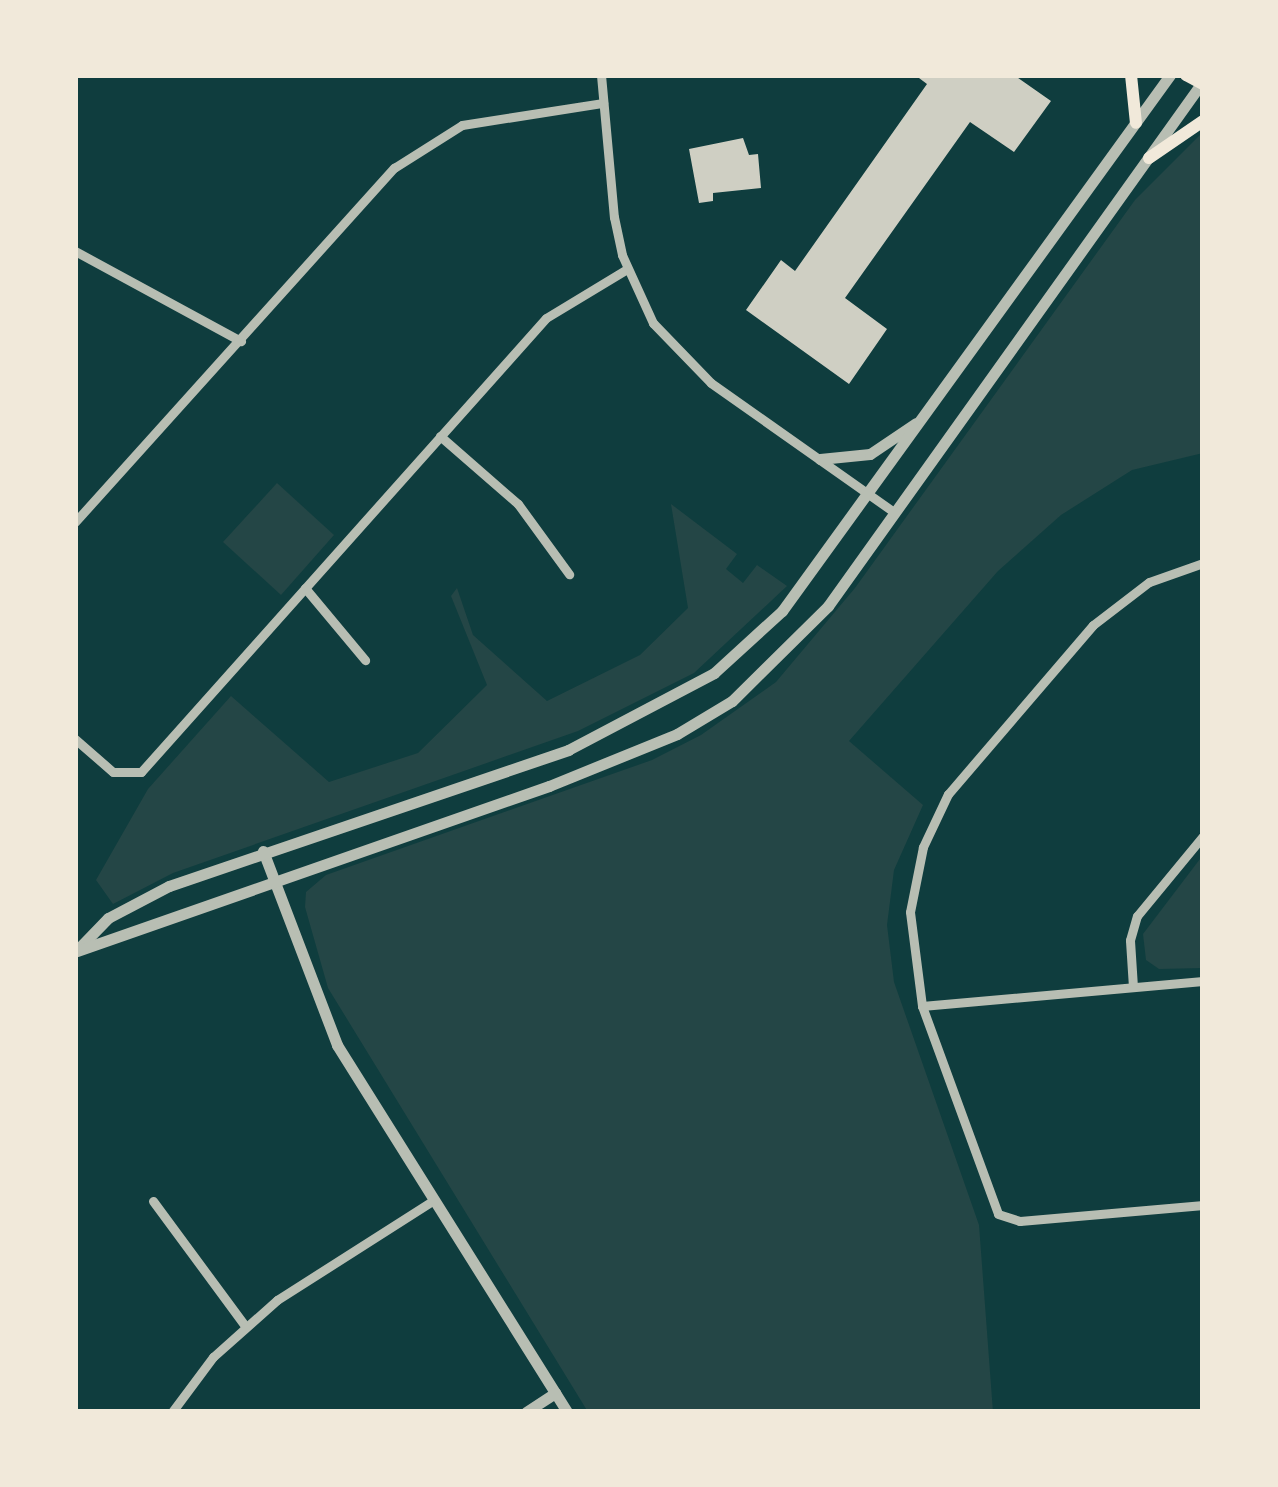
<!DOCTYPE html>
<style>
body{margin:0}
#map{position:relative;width:1278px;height:1487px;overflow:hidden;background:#0f3d3e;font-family:Montserrat,sans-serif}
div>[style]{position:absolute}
.green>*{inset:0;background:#244646}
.building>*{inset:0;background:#cfcfc3}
.minor>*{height:9px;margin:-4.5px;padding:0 4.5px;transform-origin:4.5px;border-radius:4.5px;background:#b8beb3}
.tertiary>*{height:11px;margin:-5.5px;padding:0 5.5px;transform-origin:5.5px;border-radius:5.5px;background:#b8beb3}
.secondary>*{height:12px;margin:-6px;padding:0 6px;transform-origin:6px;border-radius:6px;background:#f1e9da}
span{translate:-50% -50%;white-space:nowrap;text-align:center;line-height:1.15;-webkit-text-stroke:8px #f1e9da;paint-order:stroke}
.frame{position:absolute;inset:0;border:78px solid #f1e9da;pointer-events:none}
</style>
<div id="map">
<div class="green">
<i style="clip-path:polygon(1203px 132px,1203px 453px,1132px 470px,1061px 515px,998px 571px,849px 741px,923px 805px,894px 870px,887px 925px,894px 982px,979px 1225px,993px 1412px,588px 1412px,328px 988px,305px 907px,306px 892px,326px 875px,652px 760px,701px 735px,776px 682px,855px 588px,1135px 200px)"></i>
<i style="clip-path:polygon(277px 483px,334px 535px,281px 595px,223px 542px)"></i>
<i style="clip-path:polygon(671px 504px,737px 554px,726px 569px,743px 583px,757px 565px,787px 586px,694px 673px,578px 731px,173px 873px,113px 904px,96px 880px,148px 789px,231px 696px,329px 782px,418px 753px,487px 685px,451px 596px,457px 588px,473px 635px,547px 701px,640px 655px,688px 608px)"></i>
<i style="clip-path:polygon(1203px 855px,1203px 968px,1159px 969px,1146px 960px,1143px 934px)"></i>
</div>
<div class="building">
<i style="clip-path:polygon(915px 75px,1014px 75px,1051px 101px,1014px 152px,970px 122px,845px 298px,887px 329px,849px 384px,746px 310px,781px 260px,795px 271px,927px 84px)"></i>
<i style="clip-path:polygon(743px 138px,749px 155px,758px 154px,761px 188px,713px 193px,713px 201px,699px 203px,689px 149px)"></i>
</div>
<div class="minor">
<i style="left:601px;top:75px;width:143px;rotate:84.8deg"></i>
<i style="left:614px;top:217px;width:39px;rotate:78deg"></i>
<i style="left:622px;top:255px;width:75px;rotate:65.5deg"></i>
<i style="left:653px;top:323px;width:83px;rotate:46deg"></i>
<i style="left:711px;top:383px;width:224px;rotate:35.2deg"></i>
<i style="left:75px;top:251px;width:189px;rotate:28.5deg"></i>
<i style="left:440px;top:436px;width:103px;rotate:41.1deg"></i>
<i style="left:518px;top:504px;width:87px;rotate:53.9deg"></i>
<i style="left:75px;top:522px;width:477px;rotate:-48deg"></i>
<i style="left:394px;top:168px;width:80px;rotate:-32.3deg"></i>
<i style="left:462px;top:125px;width:143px;rotate:-8.9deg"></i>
<i style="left:1203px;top:563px;width:57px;rotate:160.6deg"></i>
<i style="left:1149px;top:582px;width:71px;rotate:142.5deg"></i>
<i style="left:1093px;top:625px;width:223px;rotate:130.6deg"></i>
<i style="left:948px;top:794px;width:59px;rotate:115.3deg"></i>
<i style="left:923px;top:847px;width:66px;rotate:101.3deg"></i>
<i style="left:910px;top:912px;width:95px;rotate:82.7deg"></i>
<i style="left:922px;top:1006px;width:221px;rotate:69.9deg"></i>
<i style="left:998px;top:1214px;width:23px;rotate:18deg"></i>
<i style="left:1020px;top:1221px;width:184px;rotate:-5deg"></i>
<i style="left:305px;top:588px;width:94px;rotate:50.2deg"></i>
<i style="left:75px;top:739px;width:50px;rotate:41deg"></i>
<i style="left:113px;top:772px;width:28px"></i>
<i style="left:141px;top:772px;width:608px;rotate:-48.26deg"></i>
<i style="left:546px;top:318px;width:95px;rotate:-31.2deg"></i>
<i style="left:1133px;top:987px;width:47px;rotate:-93.7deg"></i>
<i style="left:1130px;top:940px;width:25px;rotate:-74deg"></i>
<i style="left:1137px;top:916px;width:104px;rotate:-50.5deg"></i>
<i style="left:922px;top:1006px;width:282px;rotate:-5.1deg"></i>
<i style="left:153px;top:1201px;width:155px;rotate:53.6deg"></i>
<i style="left:172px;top:1412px;width:69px;rotate:-53.3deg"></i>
<i style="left:213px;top:1357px;width:86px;rotate:-41.7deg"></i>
<i style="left:277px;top:1300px;width:186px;rotate:-32.5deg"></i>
</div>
<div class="tertiary">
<i style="left:820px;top:459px;width:50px;rotate:-5.7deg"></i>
<i style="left:870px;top:454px;width:55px;rotate:-34deg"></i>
<i style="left:263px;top:851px;width:208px;rotate:69.1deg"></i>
<i style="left:337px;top:1045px;width:433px;rotate:57.9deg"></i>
<i style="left:78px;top:949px;width:43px;rotate:-45.9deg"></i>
<i style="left:108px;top:918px;width:69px;rotate:-27.7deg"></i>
<i style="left:169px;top:886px;width:422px;rotate:-18.8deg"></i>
<i style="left:568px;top:750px;width:165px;rotate:-27.8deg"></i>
<i style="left:714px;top:673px;width:92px;rotate:-42.4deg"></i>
<i style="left:782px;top:611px;width:662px;rotate:-54.1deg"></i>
<i style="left:77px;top:951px;width:500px;rotate:-19.27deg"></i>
<i style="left:549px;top:786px;width:138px;rotate:-22.1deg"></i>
<i style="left:677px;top:734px;width:64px;rotate:-31deg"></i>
<i style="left:732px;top:701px;width:135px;rotate:-44.7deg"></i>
<i style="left:828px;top:606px;width:645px;rotate:-54.46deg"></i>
<i style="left:526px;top:1412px;width:35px;rotate:-33deg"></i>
</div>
<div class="secondary">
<i style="left:1131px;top:75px;width:48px;rotate:84.1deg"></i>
<i style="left:1186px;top:75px;width:19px;rotate:28deg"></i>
<i style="left:1149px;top:158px;width:65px;rotate:-34.4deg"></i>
</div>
<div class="frame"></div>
</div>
